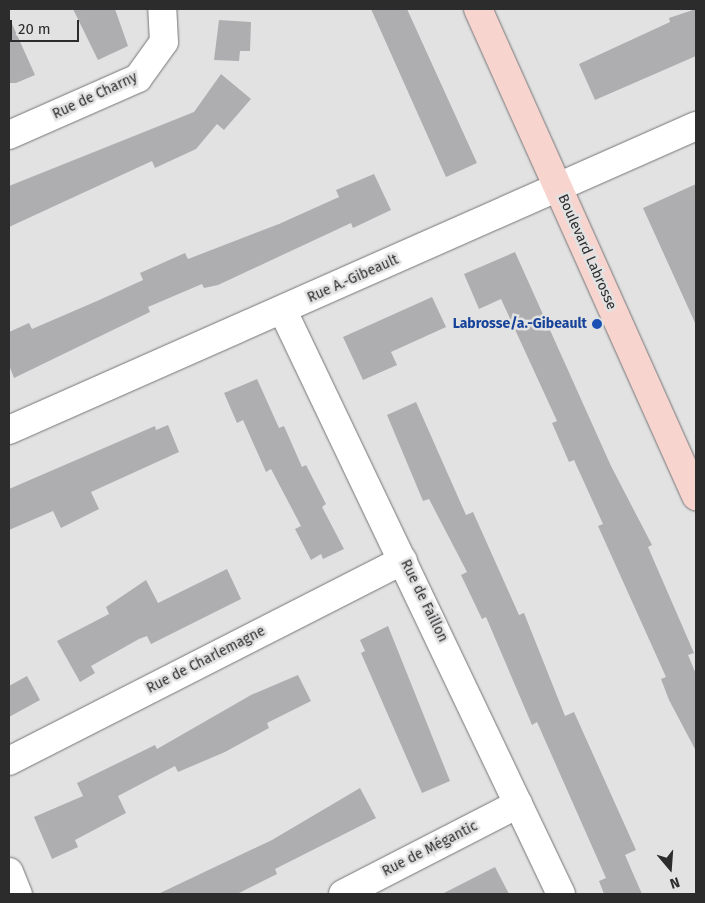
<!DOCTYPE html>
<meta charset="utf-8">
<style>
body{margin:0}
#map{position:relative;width:705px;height:903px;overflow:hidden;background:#e2e2e3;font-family:"Fira Sans",sans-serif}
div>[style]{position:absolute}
.building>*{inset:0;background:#aeaeb0}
.roads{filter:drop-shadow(0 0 1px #757577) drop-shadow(0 0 1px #757577)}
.minor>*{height:28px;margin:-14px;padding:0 14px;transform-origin:14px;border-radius:14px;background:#fff}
.major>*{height:28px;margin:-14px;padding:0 14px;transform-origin:14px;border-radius:14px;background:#f8d4cf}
.dots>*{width:14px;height:14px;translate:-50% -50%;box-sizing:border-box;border:2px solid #e2e2e3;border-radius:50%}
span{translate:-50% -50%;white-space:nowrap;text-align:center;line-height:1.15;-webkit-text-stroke:5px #e2e2e3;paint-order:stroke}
.street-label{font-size:14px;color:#2c2c2d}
.transit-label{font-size:14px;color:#164399;font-weight:700}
.right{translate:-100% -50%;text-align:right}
.frame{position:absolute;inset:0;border:10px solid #2c2c2d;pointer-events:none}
.north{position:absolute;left:645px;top:843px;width:50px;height:50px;-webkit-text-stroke:4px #e2e2e3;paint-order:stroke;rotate:162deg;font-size:14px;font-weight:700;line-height:20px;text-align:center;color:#2c2c2d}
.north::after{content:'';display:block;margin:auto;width:18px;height:22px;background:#2c2c2d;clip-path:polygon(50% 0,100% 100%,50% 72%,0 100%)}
.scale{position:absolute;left:10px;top:20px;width:69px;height:22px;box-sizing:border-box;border:2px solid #2c2c2d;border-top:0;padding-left:6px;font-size:15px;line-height:18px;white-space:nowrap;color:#2c2c2d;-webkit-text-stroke:4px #e2e2e3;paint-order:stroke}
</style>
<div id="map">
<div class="building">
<i style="clip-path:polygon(73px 9px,115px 9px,128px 46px,98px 60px)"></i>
<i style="clip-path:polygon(371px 9px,407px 9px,477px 163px,446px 177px)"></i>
<i style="clip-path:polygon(696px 9px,696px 56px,595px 100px,579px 64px,670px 22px,669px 18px)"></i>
<i style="clip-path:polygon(9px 17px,35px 75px,16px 83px,9px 83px)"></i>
<i style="clip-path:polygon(219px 20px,251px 22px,250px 51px,240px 51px,239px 61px,214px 60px)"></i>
<i style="clip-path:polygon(221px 74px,251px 99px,224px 130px,217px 124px,196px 149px,155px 168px,152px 161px,9px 227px,9px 186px,194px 112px)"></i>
<i style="clip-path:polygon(374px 174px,391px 210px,353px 228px,351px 223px,218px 285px,204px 288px,202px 284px,148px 307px,150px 312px,14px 378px,9px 365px,9px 332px,29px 323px,32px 329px,97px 301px,143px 280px,140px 273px,185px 253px,188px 259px,279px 224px,339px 197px,336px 190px)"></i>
<i style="clip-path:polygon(696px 184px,696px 325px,643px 208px)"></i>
<i style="clip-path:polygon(515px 252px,611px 466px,652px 545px,648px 547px,694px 653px,688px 655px,696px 674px,696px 751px,669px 700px,661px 679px,666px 677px,598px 526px,603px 524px,574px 460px,569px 462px,552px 423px,557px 421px,501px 299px,479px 309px,464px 274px)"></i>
<i style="clip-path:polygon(432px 297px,446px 327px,391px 352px,397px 365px,363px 380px,343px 337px)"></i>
<i style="clip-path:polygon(257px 379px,279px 428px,284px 426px,302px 467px,306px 465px,326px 504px,322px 507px,344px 549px,323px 559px,321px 554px,311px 560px,295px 529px,301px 526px,271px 469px,266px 472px,243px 420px,237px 423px,224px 393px)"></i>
<i style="clip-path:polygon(416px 402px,466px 515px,473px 512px,519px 615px,524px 613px,565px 716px,574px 712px,636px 850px,625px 855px,642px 894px,604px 894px,599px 881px,606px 878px,537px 722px,532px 725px,486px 617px,482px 619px,461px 575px,467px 572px,429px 499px,423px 501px,387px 415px)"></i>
<i style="clip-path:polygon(168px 425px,179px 452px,91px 492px,99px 509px,61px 528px,53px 511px,9px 530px,9px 489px,155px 426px,156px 430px)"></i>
<i style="clip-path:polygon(227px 569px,241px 599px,151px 644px,147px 636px,139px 639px,91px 666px,95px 673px,80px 682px,57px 641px,109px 614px,106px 607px,146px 580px,158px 603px)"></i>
<i style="clip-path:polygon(388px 626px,450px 781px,422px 793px,361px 653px,365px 651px,360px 640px)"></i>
<i style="clip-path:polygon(298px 675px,311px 701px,267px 723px,269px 728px,225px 752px,178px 772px,175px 766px,118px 796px,126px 813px,75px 840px,78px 847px,52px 859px,34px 817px,83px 796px,77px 783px,155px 745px,157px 749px,251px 695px)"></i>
<i style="clip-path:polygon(27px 676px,40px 700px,9px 717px,9px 686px)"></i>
<i style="clip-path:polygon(360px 788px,376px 818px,275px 869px,277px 874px,237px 894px,158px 894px,272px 840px)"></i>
<i style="clip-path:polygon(495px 867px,509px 894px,442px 894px)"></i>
</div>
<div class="roads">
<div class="minor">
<i style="left:9px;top:135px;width:141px;rotate:-23.8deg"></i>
<i style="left:138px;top:78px;width:44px;rotate:-54.2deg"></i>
<i style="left:164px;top:42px;width:33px;rotate:-93deg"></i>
<i style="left:283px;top:311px;width:646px;rotate:64.51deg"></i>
<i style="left:9px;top:430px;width:751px;rotate:-23.87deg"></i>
<i style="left:9px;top:761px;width:442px;rotate:-27deg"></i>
<i style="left:9px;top:872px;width:24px;rotate:68deg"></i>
<i style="left:343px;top:894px;width:197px;rotate:-27.2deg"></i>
</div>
<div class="major">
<i style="left:478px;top:9px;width:534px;rotate:65.88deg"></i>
</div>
</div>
<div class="dots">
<i style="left:597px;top:324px;background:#1a4fb4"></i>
</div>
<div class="street-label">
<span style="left:95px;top:96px;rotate:-25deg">Rue de Charny</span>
<span style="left:587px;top:252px;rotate:66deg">Boulevard Labrosse</span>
<span style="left:353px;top:279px;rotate:-24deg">Rue A.-Gibeault</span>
<span style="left:424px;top:601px;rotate:64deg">Rue de Faillon</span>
<span style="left:206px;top:660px;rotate:-27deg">Rue de Charlemagne</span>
<span style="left:430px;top:849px;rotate:-27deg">Rue de Mégantic</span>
</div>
<div class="transit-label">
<span class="right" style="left:587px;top:324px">Labrosse/a.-Gibeault</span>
</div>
<div class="frame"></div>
<div class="north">N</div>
<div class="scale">20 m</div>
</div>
